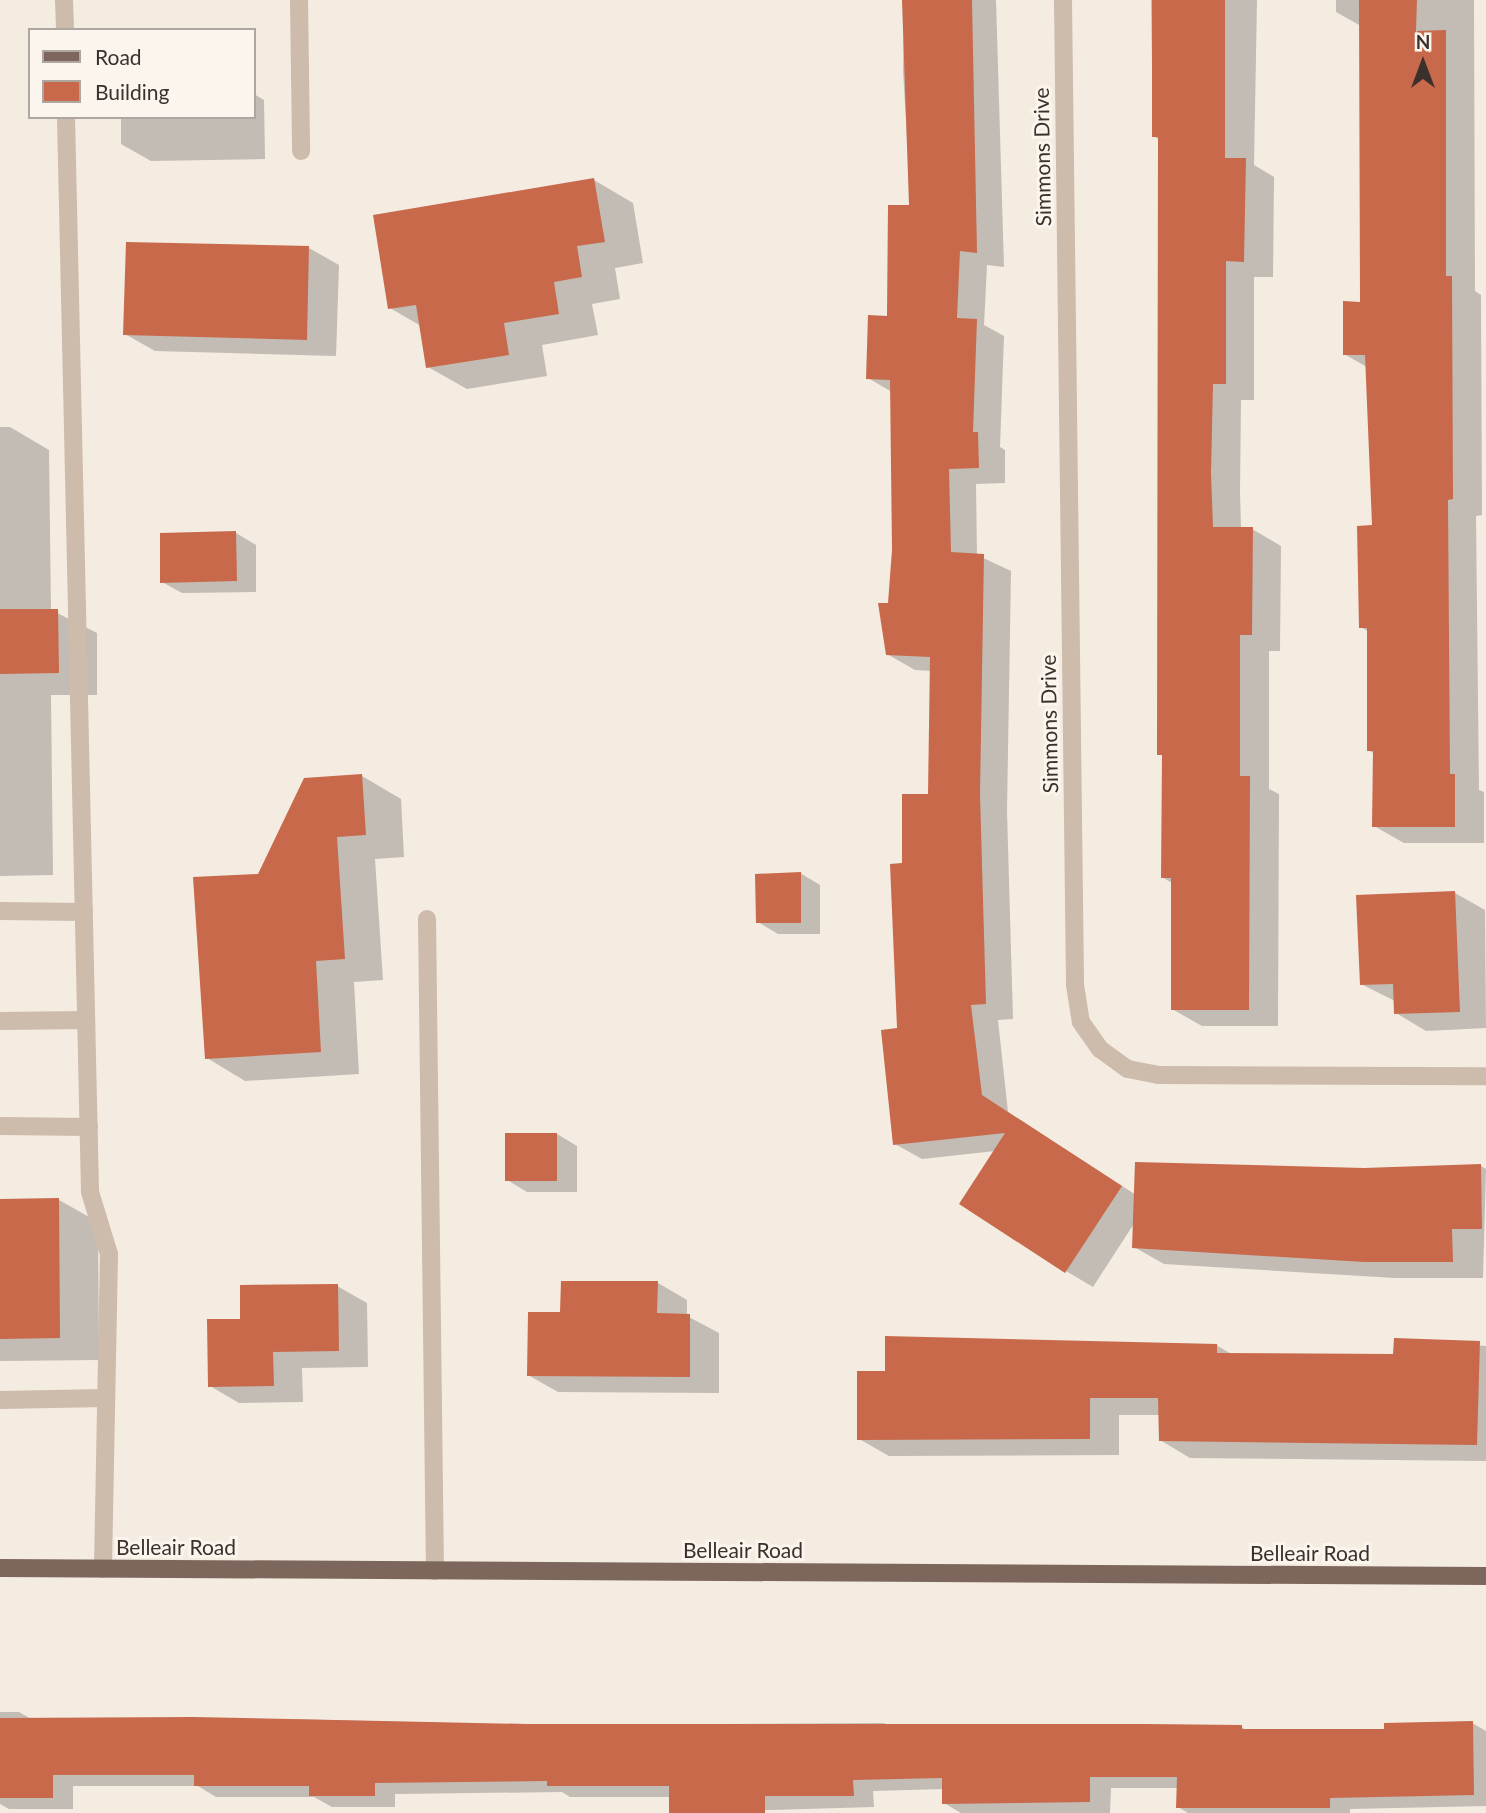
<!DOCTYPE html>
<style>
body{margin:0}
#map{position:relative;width:1486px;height:1813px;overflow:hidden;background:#f4ebe1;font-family:Lato,sans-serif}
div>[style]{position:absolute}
.shadow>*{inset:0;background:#0003}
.building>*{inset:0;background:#c8694b}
.minor>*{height:18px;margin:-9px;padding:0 9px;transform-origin:9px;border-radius:9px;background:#cdbbac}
.major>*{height:18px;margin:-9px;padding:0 9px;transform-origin:9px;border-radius:9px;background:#7d675c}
span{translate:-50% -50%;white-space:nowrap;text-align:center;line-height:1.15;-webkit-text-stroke:6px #fbf5ee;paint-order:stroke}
.street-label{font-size:21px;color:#3b302b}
.legend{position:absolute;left:28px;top:28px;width:228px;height:91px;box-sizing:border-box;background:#fbf5ee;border:2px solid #aea6a0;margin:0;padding:9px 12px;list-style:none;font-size:21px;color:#3b302b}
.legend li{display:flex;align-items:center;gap:14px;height:35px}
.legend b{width:35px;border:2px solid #aea6a0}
.north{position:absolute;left:1388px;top:28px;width:70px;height:70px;-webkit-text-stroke:5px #fbf5ee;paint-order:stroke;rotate:0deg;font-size:19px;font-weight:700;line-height:28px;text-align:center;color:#3b302b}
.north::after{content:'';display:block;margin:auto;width:24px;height:32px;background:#3b302b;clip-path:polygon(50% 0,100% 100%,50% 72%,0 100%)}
</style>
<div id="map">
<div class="shadow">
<i style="clip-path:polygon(904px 0,996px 0,1004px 267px,987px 265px,984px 325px,1004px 336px,1000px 447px,1005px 450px,1005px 483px,976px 484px,977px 555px,1011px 571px,1007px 811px,1013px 1019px,998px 1020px,1008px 1112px,1136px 1195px,1364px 1169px,1481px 1166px,1486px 1169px,1483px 1278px,1395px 1278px,1164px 1264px,1134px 1247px,1135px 1222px,1093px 1287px,1066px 1271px,995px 1151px,922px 1159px,895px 1144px,904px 865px,929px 796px,932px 671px,915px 670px,887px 654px,894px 551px,892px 392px,868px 378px,889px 318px,911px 207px,903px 71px)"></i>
<i style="clip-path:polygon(1151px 0,1257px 0,1254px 165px,1274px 177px,1273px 277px,1254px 277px,1254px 400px,1241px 400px,1240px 491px,1241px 529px,1252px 529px,1281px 546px,1280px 651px,1269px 651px,1269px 789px,1279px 794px,1278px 1026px,1202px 1026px,1172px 1009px,1172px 883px,1162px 877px,1164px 756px,1159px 754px,1160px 140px,1153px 136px)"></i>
<i style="clip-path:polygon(1336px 0,1474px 0,1475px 291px,1481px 295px,1482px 515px,1476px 516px,1479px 790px,1484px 792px,1484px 843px,1404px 843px,1374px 826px,1375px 754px,1368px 750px,1369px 632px,1361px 627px,1373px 527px,1367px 367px,1344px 354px,1362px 303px,1361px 26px,1336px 12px)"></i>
<i style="clip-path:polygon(254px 94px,264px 100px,265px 159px,151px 161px,121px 144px,121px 117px,254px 117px)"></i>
<i style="clip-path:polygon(594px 180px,633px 203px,643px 263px,615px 268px,620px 299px,592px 304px,598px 335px,542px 345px,547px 376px,467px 389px,428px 367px,421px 326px,390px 308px)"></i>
<i style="clip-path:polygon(309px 248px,339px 265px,336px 356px,155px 351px,125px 334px)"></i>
<i style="clip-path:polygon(0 427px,10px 427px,49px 450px,51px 610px,97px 633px,97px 695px,51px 695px,53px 875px,0 876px)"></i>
<i style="clip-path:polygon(236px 533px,256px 545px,256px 592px,182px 593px,162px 582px)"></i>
<i style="clip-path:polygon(362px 776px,401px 799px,404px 857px,375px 859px,383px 980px,354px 982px,359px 1074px,245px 1081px,207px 1058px,259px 876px)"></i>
<i style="clip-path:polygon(800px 873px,820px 885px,820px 934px,778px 934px,758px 922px)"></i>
<i style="clip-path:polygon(1455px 893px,1485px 910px,1486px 1028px,1426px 1031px,1396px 1013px,1395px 1001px,1361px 984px)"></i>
<i style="clip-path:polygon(557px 1134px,577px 1146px,577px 1192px,527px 1192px,507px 1180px)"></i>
<i style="clip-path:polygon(0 1200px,59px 1200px,98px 1222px,99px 1360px,0 1361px)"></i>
<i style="clip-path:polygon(658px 1283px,687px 1300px,687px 1316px,719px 1333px,719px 1393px,558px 1392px,528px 1375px,562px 1314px)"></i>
<i style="clip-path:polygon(337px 1286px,367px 1303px,368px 1367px,302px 1368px,303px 1402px,239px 1403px,210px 1386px,242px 1321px)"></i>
<i style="clip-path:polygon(1395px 1339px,1486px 1346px,1486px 1461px,1190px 1458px,1160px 1440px,1160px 1415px,1119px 1415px,1119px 1455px,889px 1456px,859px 1439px,887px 1372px,1216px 1345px,1233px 1355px,1395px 1356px)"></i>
<i style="clip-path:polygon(0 1712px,19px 1712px,33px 1720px,287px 1719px,527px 1725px,884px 1723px,892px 1728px,1241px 1727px,1248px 1731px,1386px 1731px,1472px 1723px,1486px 1731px,1486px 1806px,1350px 1809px,1350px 1813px,1188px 1813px,1178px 1807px,1179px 1788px,1111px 1788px,1110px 1813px,961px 1813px,944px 1803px,944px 1789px,873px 1791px,874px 1807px,672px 1813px,670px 1797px,570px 1797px,562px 1792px,395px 1794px,395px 1807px,332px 1807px,314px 1797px,216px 1797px,198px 1786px,73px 1786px,73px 1809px,9px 1809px,0 1804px)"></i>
</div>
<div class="building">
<i style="clip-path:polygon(902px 0,972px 0,977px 253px,960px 251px,957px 318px,977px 319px,973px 432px,978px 432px,979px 468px,949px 469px,951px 552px,984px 554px,980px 794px,986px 1004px,971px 1005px,982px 1095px,1122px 1186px,1065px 1273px,959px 1204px,1005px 1133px,893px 1145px,881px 1030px,897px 1028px,890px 864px,902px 863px,902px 794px,928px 794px,930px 657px,886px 655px,878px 603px,888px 603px,892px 550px,890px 380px,866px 379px,868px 315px,887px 316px,888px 205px,909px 205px)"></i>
<i style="clip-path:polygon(1152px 0,1225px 0,1225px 158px,1246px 158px,1244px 262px,1226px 261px,1226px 384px,1213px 384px,1211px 473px,1213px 527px,1253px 527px,1252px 635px,1240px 635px,1240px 776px,1250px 776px,1249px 1010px,1171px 1010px,1171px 878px,1161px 878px,1162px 755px,1157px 755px,1158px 137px,1152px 137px)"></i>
<i style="clip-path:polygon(1359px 0,1417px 0,1416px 31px,1446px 30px,1446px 276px,1452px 276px,1453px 499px,1448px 500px,1450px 774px,1455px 774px,1455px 827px,1372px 827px,1373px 751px,1367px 751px,1367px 628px,1359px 628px,1357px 526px,1372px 525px,1365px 355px,1343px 355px,1343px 301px,1360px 302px)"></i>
<i style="clip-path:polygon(594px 178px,605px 242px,577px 246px,582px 277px,554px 282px,559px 314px,504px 323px,509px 355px,426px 368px,416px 305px,388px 309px,373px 215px)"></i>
<i style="clip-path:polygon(126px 242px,309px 246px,307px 340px,123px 335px)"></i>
<i style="clip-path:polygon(236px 531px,237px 581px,160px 583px,160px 533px)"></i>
<i style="clip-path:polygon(0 609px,58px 609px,59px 673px,0 674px)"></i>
<i style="clip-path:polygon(362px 774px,366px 835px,337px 837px,345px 959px,316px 961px,321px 1052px,205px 1059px,193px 877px,258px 874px,304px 778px)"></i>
<i style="clip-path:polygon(801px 872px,801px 923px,756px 923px,755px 874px)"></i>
<i style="clip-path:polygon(1455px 891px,1460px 1012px,1394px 1014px,1393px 984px,1360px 985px,1356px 895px)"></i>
<i style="clip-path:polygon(505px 1133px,557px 1133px,557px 1181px,505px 1181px)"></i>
<i style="clip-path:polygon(1135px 1162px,1364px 1168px,1481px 1164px,1482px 1229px,1452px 1229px,1453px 1262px,1364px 1262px,1132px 1248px)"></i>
<i style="clip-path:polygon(59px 1198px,60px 1338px,0 1339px,0 1199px)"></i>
<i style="clip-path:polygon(561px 1281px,658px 1281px,657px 1313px,690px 1314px,690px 1377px,527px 1376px,528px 1312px,560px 1312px)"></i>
<i style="clip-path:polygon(338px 1284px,339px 1351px,273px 1352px,274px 1386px,208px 1387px,207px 1319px,240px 1319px,240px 1285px)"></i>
<i style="clip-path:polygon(885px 1336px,1217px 1344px,1217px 1353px,1393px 1354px,1394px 1338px,1480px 1341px,1477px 1445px,1159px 1441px,1158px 1398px,1090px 1398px,1090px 1439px,857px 1440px,857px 1371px,885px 1371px)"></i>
<i style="clip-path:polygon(193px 1717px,527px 1724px,1146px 1724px,1242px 1725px,1242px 1729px,1384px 1729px,1384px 1723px,1473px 1721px,1474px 1795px,1330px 1798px,1330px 1808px,1176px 1808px,1177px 1777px,1090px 1777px,1090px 1802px,942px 1804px,942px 1778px,853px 1780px,854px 1796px,765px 1796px,765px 1813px,669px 1813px,669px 1786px,547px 1786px,547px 1781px,375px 1783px,375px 1796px,309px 1796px,309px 1786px,194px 1786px,194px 1775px,53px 1775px,53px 1798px,0 1798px,0 1718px)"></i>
</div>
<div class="minor">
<i style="left:64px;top:0;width:30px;rotate:88deg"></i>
<i style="left:299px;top:0;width:151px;rotate:89.2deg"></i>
<i style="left:1063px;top:0;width:985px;rotate:89.3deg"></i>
<i style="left:1075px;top:985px;width:37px;rotate:81deg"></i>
<i style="left:1081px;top:1022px;width:33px;rotate:55deg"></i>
<i style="left:1100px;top:1049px;width:34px;rotate:36deg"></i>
<i style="left:1128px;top:1069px;width:32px;rotate:11deg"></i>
<i style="left:1159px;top:1075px;width:327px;rotate:0.2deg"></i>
<i style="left:66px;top:117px;width:1075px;rotate:88.72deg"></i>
<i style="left:90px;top:1192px;width:65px;rotate:73deg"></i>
<i style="left:109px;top:1254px;width:315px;rotate:91.1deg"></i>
<i style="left:0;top:911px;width:84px;rotate:0.7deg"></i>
<i style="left:427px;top:919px;width:652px;rotate:89.3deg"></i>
<i style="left:0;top:1021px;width:86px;rotate:-0.7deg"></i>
<i style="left:0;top:1126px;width:89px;rotate:0.6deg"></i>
<i style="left:0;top:1400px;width:106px;rotate:-1.1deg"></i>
</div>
<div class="major">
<i style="left:0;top:1568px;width:1486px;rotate:0.31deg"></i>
</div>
<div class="street-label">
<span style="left:1042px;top:157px;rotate:-91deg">Simmons Drive</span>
<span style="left:1049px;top:724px;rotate:-91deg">Simmons Drive</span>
<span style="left:176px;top:1547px">Belleair Road</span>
<span style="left:743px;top:1550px">Belleair Road</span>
<span style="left:1310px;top:1553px">Belleair Road</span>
</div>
<ul class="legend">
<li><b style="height:9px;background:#7d675c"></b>Road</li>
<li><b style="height:19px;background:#c8694b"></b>Building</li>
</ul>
<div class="north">N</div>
</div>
